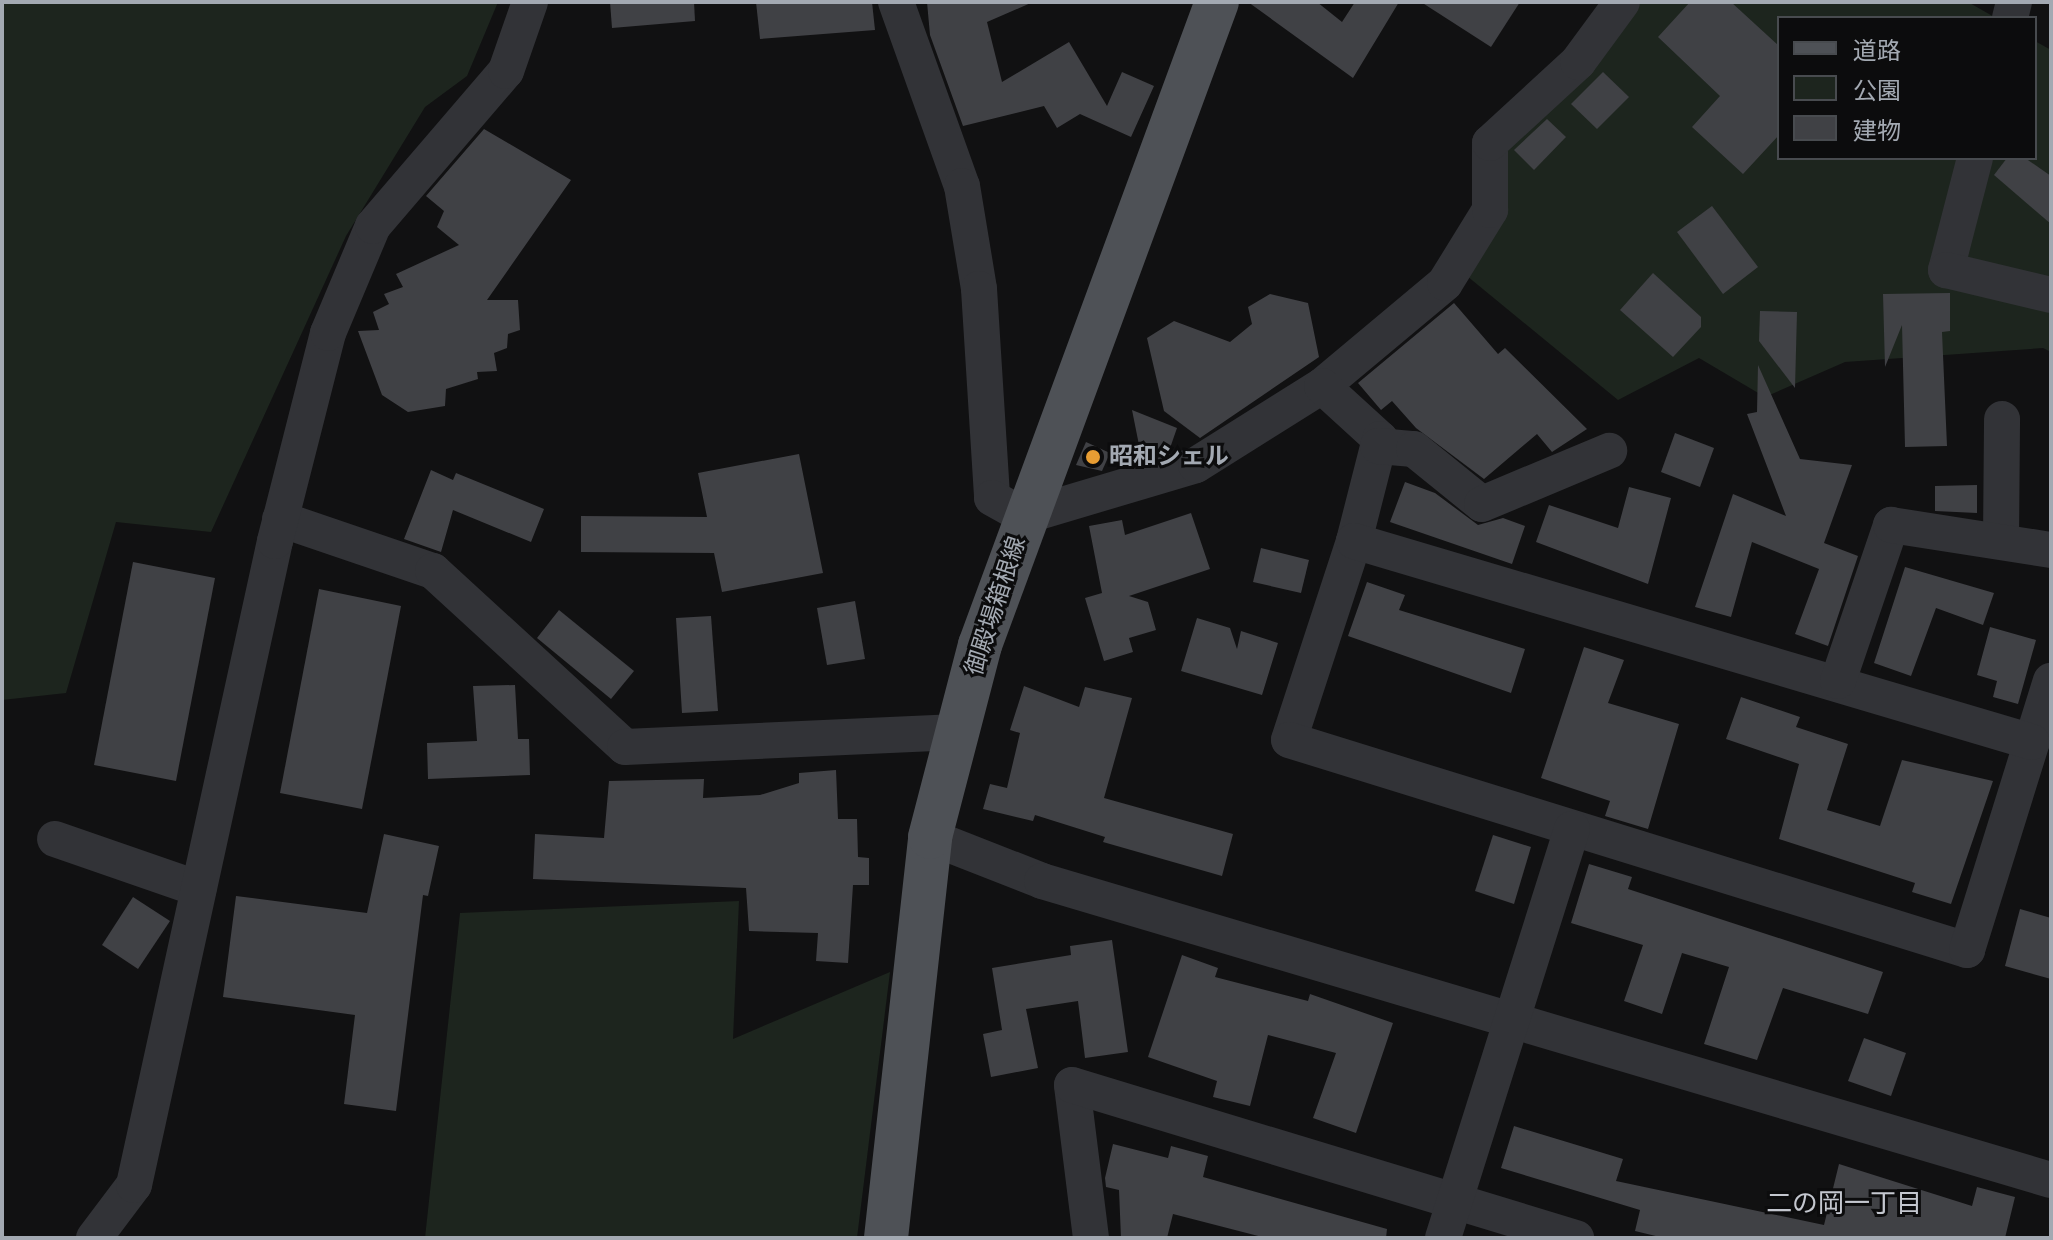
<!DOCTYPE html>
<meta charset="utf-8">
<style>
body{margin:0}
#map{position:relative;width:2053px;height:1240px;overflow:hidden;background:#111112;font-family:"Fira Sans","Noto Sans JP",sans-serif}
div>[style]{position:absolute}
.green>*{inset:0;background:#1d251e}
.building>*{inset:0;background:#404145}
.minor>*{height:36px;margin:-18px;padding:0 18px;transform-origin:18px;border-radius:18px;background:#323337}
.major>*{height:44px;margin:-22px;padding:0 22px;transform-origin:22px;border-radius:22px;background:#4e5156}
.dots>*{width:22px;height:22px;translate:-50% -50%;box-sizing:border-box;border:4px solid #0c0c0d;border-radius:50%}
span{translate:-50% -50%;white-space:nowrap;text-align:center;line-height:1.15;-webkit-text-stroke:6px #0c0c0d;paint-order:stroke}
.poi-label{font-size:24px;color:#a3a9b2;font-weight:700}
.left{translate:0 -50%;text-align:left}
.street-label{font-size:24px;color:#a3a9b2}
.neighbourhood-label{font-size:26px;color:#c4c7cf}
.frame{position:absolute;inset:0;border:4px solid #a3a9b2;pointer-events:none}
.legend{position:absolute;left:1777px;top:16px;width:260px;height:144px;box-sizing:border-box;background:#0c0c0d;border:2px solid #484b4f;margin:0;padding:10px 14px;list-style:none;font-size:24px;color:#a3a9b2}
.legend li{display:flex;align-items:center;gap:16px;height:40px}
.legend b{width:40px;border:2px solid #484b4f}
</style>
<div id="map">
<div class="green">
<i style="clip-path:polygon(2px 2px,498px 2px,467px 76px,425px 107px,346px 236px,211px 532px,116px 522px,66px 693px,2px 700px)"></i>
<i style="clip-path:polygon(1631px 2px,1968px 2px,1996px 18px,1779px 18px,1779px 158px,2035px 158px,2035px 41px,2051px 50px,2051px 352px,2043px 348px,1845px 362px,1765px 397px,1699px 358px,1618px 400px,1467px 276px,1490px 143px)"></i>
<i style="clip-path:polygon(739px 901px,733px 1039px,890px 972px,857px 1238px,425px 1238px,460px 913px)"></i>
</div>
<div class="building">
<i style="clip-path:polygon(610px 2px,694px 2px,695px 21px,612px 28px)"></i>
<i style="clip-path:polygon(756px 2px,872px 2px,875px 30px,760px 39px)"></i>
<i style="clip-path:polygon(927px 2px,1033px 2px,987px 22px,1002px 82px,1069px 42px,1107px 106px,1122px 72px,1154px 86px,1131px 137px,1080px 114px,1057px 128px,1044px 106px,963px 126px,930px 35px)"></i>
<i style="clip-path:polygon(1248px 2px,1317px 2px,1342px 22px,1355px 2px,1399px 2px,1353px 78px)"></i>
<i style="clip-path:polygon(1421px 2px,1520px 2px,1491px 47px)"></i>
<i style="clip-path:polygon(1690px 2px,1731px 2px,1779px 46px,1779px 135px,1743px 174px,1692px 127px,1720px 96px,1658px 37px)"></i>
<i style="clip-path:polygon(1603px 72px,1629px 97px,1597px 129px,1571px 104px)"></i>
<i style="clip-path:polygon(1547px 119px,1566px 137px,1534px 170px,1514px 150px)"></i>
<i style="clip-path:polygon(484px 129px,571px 180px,487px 300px,518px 300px,520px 330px,508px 334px,507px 348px,494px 353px,497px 371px,477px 372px,478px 379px,446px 389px,445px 406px,408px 412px,382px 395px,358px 331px,379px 330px,373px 312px,389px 304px,384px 294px,403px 287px,396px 274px,459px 245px,437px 227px,444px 211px,426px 196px)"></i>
<i style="clip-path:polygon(2007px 158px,2025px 158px,2051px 176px,2051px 224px,1994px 175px)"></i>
<i style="clip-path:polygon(1712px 206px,1758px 267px,1723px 294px,1677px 232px)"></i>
<i style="clip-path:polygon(1653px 273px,1701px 317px,1701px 327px,1673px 357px,1620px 310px)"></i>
<i style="clip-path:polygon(1950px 293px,1950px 331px,1942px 332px,1947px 446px,1905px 447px,1902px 325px,1885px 367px,1883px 294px)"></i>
<i style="clip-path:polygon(1270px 294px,1308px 303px,1319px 357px,1200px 438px,1164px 411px,1147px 338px,1174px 321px,1230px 342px,1252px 324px,1248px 307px)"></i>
<i style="clip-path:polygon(1454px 303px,1498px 354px,1505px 348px,1587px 429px,1552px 452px,1537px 434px,1484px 479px,1416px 428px,1392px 401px,1381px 410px,1358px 383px)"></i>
<i style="clip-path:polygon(1760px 311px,1797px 312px,1795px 388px,1759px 341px)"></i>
<i style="clip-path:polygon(1758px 365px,1800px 459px,1852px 465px,1824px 543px,1858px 556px,1828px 646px,1795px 634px,1819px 569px,1752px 542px,1731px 617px,1695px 607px,1733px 494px,1786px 516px,1747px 414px,1757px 412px)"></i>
<i style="clip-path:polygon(1132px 410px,1177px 428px,1169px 451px,1158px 454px,1139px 445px)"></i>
<i style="clip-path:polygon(1675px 433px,1714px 448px,1700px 487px,1661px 472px)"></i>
<i style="clip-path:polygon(1086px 442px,1110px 453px,1102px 471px,1076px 465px)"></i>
<i style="clip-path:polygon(799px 454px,823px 573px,722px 592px,714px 553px,581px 552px,581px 516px,707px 517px,698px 473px)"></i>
<i style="clip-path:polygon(431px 470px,453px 480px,456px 473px,544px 509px,531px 542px,453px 510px,441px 552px,404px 539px)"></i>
<i style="clip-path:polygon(1405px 482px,1435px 493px,1478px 525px,1503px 518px,1525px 526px,1512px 564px,1390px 522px)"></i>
<i style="clip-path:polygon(1977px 485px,1977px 513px,1935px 511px,1935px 486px)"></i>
<i style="clip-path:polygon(1629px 487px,1671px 498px,1648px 584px,1536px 542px,1549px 505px,1618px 528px)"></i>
<i style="clip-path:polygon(1191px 513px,1210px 569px,1129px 596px,1148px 602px,1156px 630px,1129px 638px,1133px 652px,1104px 661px,1085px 598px,1102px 593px,1089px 526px,1122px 520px,1125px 535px)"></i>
<i style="clip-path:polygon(1261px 548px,1309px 560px,1301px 593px,1253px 582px)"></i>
<i style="clip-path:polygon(133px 562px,215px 578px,176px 781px,94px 765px)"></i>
<i style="clip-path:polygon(1905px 567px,1994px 593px,1983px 625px,1936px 608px,1911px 676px,1874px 663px)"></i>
<i style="clip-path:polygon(1367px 582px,1405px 595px,1399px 610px,1525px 649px,1511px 693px,1348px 636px)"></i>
<i style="clip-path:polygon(319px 589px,401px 606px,362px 809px,280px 793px)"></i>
<i style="clip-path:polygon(855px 601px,865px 659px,827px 665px,817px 608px)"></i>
<i style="clip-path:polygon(559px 610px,634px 671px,611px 699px,537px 638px)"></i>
<i style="clip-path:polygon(711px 616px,718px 711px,682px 713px,676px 618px)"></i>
<i style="clip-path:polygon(1197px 618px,1230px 628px,1237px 649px,1241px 631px,1278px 643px,1262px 695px,1181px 671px)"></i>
<i style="clip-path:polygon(1990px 627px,2036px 640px,2018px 704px,1993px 697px,1997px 681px,1977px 675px)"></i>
<i style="clip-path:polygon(1584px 647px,1624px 660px,1608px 703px,1679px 724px,1648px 829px,1605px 816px,1610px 801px,1541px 778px)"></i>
<i style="clip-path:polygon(515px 685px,518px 739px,529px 739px,530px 775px,428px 779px,427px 743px,477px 741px,473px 686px)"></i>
<i style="clip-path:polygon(1024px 686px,1079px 707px,1085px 687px,1132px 698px,1104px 798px,1233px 834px,1222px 876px,1103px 842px,1105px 837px,1035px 815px,1033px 821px,983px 809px,990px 784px,1007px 788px,1020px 733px,1010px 730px)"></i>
<i style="clip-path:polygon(1741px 697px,1800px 717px,1796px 727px,1848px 744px,1827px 810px,1880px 826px,1902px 760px,1993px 781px,1951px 904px,1912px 892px,1915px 883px,1779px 839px,1799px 764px,1726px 739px)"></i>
<i style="clip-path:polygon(836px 770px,838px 819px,857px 819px,858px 857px,869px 858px,869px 885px,853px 885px,848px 963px,816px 961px,818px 933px,749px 931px,746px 888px,533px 879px,535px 834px,604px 838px,609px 781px,704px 779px,703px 798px,760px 795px,799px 783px,799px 773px)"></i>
<i style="clip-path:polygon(384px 834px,439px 846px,428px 896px,423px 895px,396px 1111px,344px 1104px,355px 1015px,223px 997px,236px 896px,367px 913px)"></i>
<i style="clip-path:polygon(1493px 835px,1531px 847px,1514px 904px,1475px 891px)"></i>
<i style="clip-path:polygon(1589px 864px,1632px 877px,1628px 889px,1883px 972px,1868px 1014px,1783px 988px,1757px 1060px,1704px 1044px,1729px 967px,1682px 953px,1662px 1014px,1624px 1001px,1643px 945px,1571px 923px)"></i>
<i style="clip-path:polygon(133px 897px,170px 921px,138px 969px,102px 945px)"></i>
<i style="clip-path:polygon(2020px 909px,2051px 918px,2051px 979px,2005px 966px)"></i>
<i style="clip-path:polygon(1112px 940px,1128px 1052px,1085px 1058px,1078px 1001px,1026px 1009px,1038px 1068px,991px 1077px,983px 1034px,1002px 1030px,992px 968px,1071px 955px,1070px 946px)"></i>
<i style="clip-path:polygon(1182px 955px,1218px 968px,1215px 977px,1308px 1001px,1310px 994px,1393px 1023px,1356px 1133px,1313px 1118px,1336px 1053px,1268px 1035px,1250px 1106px,1213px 1097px,1217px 1081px,1148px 1057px)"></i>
<i style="clip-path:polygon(1864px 1038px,1906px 1053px,1891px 1096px,1848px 1081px)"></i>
<i style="clip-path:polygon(1514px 1126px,1623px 1159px,1616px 1181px,1824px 1225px,1839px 1164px,1972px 1206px,1977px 1187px,2015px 1197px,2005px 1238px,1664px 1238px,1635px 1231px,1640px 1210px,1501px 1168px)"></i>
<i style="clip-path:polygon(1113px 1144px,1168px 1158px,1171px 1146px,1208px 1156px,1203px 1177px,1387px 1229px,1386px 1238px,1266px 1238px,1173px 1214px,1167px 1238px,1121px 1238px,1119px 1190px,1106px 1187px,1105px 1178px)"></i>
</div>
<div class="minor">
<i style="left:896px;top:2px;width:195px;rotate:70.3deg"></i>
<i style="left:962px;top:186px;width:104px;rotate:80.6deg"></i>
<i style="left:979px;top:289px;width:209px;rotate:86.4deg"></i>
<i style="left:992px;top:498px;width:38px;rotate:29deg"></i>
<i style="left:1025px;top:516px;width:178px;rotate:-16.6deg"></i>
<i style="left:1196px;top:465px;width:149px;rotate:-32.1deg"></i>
<i style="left:1322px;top:386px;width:160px;rotate:-39.9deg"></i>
<i style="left:1445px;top:283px;width:86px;rotate:-58.3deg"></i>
<i style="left:1490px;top:210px;width:67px;rotate:-90deg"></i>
<i style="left:1490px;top:143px;width:120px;rotate:-42.6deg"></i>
<i style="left:1578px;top:62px;width:74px;rotate:-53.7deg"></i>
<i style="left:2010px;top:18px;width:16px;rotate:-76deg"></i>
<i style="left:1975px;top:158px;width:116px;rotate:104.5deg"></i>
<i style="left:1946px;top:270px;width:108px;rotate:13.4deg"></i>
<i style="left:1322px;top:386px;width:79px;rotate:42.4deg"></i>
<i style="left:1380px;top:439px;width:105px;rotate:104.3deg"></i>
<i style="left:1354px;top:541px;width:209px;rotate:108.1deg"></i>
<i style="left:1289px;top:740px;width:710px;rotate:17.21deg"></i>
<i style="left:1967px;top:950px;width:282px;rotate:-72.7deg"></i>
<i style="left:1378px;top:446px;width:36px;rotate:5deg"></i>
<i style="left:1414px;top:449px;width:87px;rotate:39deg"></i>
<i style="left:1482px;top:504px;width:138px;rotate:-22.7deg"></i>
<i style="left:280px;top:519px;width:162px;rotate:18.8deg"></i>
<i style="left:433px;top:571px;width:260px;rotate:42.5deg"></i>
<i style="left:625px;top:747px;width:332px;rotate:-2.6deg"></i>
<i style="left:2001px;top:539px;width:120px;rotate:-89.5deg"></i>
<i style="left:1354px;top:541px;width:707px;rotate:16.51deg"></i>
<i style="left:1838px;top:681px;width:165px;rotate:-71.2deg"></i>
<i style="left:1891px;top:525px;width:162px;rotate:8.9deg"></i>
<i style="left:930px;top:837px;width:120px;rotate:21.4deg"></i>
<i style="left:1042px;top:881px;width:1052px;rotate:16.51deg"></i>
<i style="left:55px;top:839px;width:152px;rotate:19.1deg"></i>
<i style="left:94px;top:1238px;width:66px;rotate:-53deg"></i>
<i style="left:134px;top:1185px;width:659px;rotate:-77.65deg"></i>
<i style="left:275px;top:541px;width:215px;rotate:-75.7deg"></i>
<i style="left:328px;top:333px;width:116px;rotate:-67.2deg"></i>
<i style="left:373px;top:226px;width:204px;rotate:-49.4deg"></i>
<i style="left:506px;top:71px;width:73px;rotate:-70.8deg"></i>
<i style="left:1091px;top:1238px;width:154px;rotate:-97.1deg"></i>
<i style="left:1072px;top:1085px;width:527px;rotate:16.89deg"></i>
<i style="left:1443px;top:1238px;width:429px;rotate:-72.5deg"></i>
</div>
<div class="major">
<i style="left:886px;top:1238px;width:403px;rotate:-83.7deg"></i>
<i style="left:930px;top:837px;width:198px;rotate:-75.4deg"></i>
<i style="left:980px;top:645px;width:685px;rotate:-69.77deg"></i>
</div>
<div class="dots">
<i style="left:1093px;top:457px;background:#e89d33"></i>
</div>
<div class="poi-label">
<span class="left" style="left:1109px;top:457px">昭和シェル</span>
</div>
<div class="street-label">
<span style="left:996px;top:606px;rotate:-72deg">御殿場箱根線</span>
</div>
<div class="neighbourhood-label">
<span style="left:1844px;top:1204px">二の岡一丁目</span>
</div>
<div class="frame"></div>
<ul class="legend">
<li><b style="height:10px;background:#4e5156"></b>道路</li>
<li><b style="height:22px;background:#1d251e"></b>公園</li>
<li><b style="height:22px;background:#404145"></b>建物</li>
</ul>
</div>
